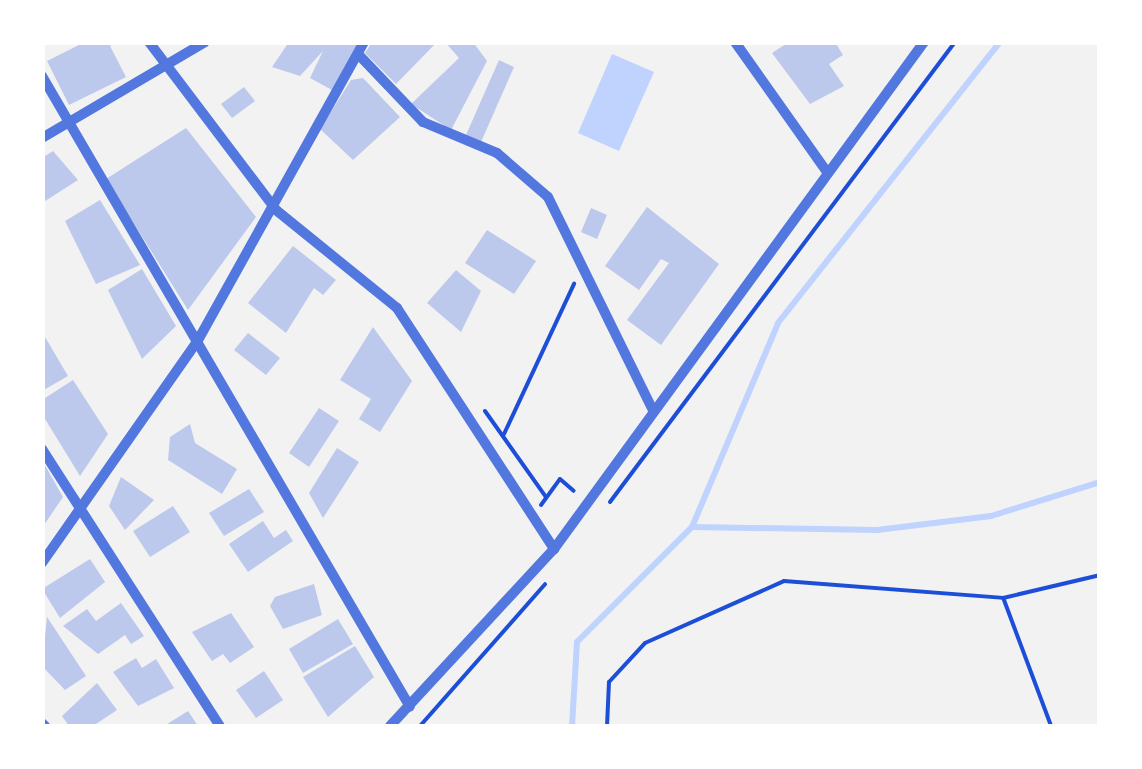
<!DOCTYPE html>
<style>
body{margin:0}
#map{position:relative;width:1142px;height:769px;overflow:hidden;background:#f2f2f2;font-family:Lato,sans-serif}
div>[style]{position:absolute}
.water>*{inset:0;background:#bfd3fe}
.stream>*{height:6px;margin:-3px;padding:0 3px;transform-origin:3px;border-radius:3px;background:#bfd3fe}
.building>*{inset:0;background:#bdc9ec}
.path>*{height:4px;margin:-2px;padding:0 2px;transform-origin:2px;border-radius:2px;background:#1d4ed8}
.minor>*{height:10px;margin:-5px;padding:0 5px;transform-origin:5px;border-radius:5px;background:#5277de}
span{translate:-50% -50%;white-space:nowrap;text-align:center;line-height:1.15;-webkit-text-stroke:8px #fff;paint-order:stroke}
.frame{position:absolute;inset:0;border:45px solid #fff;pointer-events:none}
</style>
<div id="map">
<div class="water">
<i style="clip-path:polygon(612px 54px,654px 72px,619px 151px,578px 133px)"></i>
</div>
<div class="stream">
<i style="left:692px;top:527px;width:221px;rotate:-67.1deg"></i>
<i style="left:778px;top:323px;width:358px;rotate:-51.7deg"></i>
<i style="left:572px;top:726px;width:84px;rotate:-86.6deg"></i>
<i style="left:577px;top:642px;width:163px;rotate:-45deg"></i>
<i style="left:692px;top:527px;width:185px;rotate:0.9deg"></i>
<i style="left:877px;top:530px;width:115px;rotate:-7deg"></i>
<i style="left:991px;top:516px;width:114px;rotate:-17.3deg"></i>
</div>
<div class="building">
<i style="clip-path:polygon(85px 42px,117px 42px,110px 46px,126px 77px,69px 105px,47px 61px)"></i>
<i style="clip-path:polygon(289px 42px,359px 42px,332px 90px,310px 78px,323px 51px,300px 76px,272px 67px)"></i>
<i style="clip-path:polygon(372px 42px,437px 42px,396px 84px,365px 53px)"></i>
<i style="clip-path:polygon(445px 42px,473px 42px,487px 61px,451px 130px,411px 104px,459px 58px)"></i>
<i style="clip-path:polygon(789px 42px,835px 42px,843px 55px,829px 64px,844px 86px,810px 104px,772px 53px)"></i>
<i style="clip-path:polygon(499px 60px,514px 67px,481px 142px,466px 135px)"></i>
<i style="clip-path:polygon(363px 78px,400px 117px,353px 160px,320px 129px,351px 80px)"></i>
<i style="clip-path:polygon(244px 87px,255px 101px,232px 118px,221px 104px)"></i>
<i style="clip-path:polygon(186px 128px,256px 217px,188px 310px,106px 179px)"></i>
<i style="clip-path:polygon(53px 151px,78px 180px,42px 203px,42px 158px)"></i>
<i style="clip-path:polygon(100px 200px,140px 265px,96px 284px,65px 221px)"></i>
<i style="clip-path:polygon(647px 207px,719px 264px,661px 345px,627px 320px,669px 263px,661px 259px,639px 290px,605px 266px)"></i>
<i style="clip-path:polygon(591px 208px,607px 215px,597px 239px,581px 232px)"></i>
<i style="clip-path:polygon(487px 230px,536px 261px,514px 294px,465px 263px)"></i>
<i style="clip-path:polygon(293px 246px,336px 280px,323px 295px,314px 288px,286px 333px,248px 303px)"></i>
<i style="clip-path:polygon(142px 269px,176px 326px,142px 359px,108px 290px)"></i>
<i style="clip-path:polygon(456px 270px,481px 291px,461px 332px,427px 303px)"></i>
<i style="clip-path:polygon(373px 327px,412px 381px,380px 432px,359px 419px,371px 399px,340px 380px)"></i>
<i style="clip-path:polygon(248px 333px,280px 358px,266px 375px,234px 350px)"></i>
<i style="clip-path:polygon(45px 337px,68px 376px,42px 391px,42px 338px)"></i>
<i style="clip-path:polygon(73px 380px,108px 434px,80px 476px,42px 414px,42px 400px)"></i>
<i style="clip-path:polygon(319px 408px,339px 421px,309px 467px,289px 453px)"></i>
<i style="clip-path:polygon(190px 424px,195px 443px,237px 469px,222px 494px,168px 460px,170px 437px)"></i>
<i style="clip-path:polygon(337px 448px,359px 462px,323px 518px,309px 493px)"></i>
<i style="clip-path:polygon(42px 460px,63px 497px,42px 528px)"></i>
<i style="clip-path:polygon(121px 477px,154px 500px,125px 530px,109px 506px)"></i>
<i style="clip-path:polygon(249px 489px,264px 512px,224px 536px,209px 513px)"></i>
<i style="clip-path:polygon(173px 506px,190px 532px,150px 557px,133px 531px)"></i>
<i style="clip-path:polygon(263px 521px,274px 538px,286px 530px,293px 541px,248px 572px,229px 544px)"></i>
<i style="clip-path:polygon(90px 559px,105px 582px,60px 618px,42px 589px)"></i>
<i style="clip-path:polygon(314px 584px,322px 615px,283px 629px,270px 606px,275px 597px)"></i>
<i style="clip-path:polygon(121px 603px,144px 636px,131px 644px,125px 635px,98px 654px,63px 626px,87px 609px,96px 621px)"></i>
<i style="clip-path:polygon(231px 613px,254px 647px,230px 663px,223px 654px,212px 661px,192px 632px)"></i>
<i style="clip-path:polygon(47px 617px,86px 676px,65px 690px,42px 666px)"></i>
<i style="clip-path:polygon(338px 619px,353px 644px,303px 673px,289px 649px)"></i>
<i style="clip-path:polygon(355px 646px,374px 677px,328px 717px,303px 677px)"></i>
<i style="clip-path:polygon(136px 658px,142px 668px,156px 659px,174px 688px,138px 706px,113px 672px)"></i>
<i style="clip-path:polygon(264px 671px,283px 700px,256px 718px,236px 690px)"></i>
<i style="clip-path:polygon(97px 683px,117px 710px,93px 726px,69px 726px,62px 716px)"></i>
<i style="clip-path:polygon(188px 711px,198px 726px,164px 726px)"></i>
</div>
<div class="path">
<i style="left:485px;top:411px;width:105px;rotate:54.7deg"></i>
<i style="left:504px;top:434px;width:166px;rotate:-65deg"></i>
<i style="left:610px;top:502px;width:575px;rotate:-53.13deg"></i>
<i style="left:541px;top:505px;width:32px;rotate:-54deg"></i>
<i style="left:560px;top:479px;width:18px;rotate:41deg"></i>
<i style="left:1004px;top:600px;width:134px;rotate:69.5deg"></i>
<i style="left:420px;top:726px;width:189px;rotate:-48.6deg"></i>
<i style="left:607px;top:726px;width:44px;rotate:-87.4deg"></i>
<i style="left:609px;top:682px;width:53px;rotate:-47.3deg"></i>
<i style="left:645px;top:643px;width:152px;rotate:-24deg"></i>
<i style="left:784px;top:581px;width:220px;rotate:4.4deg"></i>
<i style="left:1003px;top:598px;width:100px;rotate:-13.3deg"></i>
</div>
<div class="minor">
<i style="left:149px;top:42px;width:211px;rotate:52.9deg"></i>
<i style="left:276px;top:210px;width:156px;rotate:39deg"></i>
<i style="left:397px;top:308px;width:288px;rotate:56.9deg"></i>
<i style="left:735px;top:42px;width:159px;rotate:54.7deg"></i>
<i style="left:358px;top:54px;width:94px;rotate:46.3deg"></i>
<i style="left:423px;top:122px;width:80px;rotate:22.7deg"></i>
<i style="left:497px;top:153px;width:67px;rotate:40.8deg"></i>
<i style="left:548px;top:197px;width:237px;rotate:63.8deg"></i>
<i style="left:42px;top:76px;width:730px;rotate:59.75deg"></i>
<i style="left:42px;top:138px;width:189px;rotate:-30.5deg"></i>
<i style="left:42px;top:449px;width:329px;rotate:57.3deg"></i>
<i style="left:42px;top:563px;width:270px;rotate:-55deg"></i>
<i style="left:197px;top:342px;width:343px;rotate:-60.9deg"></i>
<i style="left:42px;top:723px;width:4px;rotate:45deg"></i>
<i style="left:390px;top:726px;width:241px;rotate:-47.2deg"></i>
<i style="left:554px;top:549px;width:628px;rotate:-53.88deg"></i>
</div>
<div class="frame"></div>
</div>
